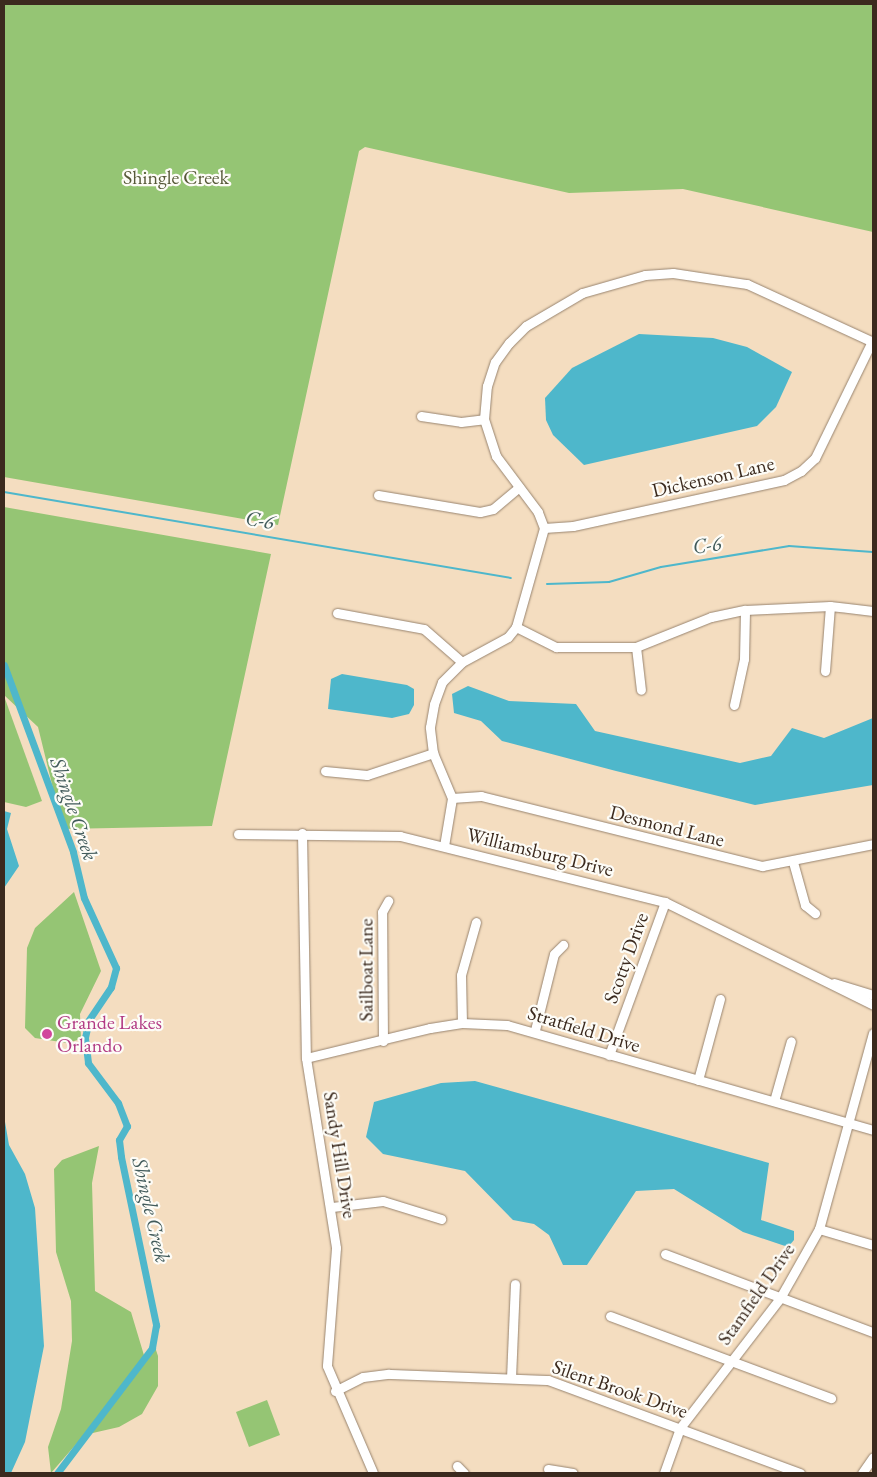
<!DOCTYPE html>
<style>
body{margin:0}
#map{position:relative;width:877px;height:1477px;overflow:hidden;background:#f4ddc0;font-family:"EB Garamond",serif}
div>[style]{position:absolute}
.green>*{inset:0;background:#95c574}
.water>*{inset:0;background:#4eb7cb}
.stream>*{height:2px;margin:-1px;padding:0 1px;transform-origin:1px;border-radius:1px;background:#4eb7cb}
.canal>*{height:7px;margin:-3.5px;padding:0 3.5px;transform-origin:3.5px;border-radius:3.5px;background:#4eb7cb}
.roads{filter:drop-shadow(0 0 1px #98846f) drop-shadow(0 0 1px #98846f)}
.minor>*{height:9px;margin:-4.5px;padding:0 4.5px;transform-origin:4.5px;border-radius:4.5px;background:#fff}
.dots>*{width:14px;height:14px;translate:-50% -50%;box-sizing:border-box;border:2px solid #fdfcf7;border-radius:50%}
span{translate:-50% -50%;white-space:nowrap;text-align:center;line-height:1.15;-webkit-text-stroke:4.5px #fdfcf7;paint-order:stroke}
.park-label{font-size:20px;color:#565838}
.street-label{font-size:20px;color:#3b2a1e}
.hotel-label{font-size:20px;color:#b23c85}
.left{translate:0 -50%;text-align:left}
.water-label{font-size:21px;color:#425b5b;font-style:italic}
.frame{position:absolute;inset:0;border:5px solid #3b2a1e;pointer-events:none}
</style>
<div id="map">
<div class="green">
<i style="clip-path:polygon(4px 4px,873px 4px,873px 232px,683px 189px,569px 193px,365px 147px,359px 151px,278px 525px,4px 477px)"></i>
<i style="clip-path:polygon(4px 507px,271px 554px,212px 826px,63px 829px,38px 727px,4px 695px)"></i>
<i style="clip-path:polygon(4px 696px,42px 801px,26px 807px,4px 802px)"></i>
<i style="clip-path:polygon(74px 892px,101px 971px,80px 1014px,81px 1039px,67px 1043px,35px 1038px,25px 1028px,27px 948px,35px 928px)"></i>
<i style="clip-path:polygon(99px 1146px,92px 1183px,95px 1291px,131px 1312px,146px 1362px,152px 1338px,158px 1356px,158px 1386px,142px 1414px,119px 1427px,84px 1435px,51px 1473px,48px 1447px,61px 1409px,72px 1341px,71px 1301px,56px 1252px,54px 1169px,62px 1160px)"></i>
<i style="clip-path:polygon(267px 1400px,280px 1435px,249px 1447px,236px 1412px)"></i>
</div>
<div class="water">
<i style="clip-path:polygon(639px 334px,713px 338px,747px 347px,792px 372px,776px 407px,757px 426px,584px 465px,553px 435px,546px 420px,545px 398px,572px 368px)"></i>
<i style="clip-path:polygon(342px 674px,407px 685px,414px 689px,414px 705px,409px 714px,392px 718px,328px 709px,331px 679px)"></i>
<i style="clip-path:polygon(468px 686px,509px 701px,576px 704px,595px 731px,740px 763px,771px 756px,792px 728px,824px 738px,873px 718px,873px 785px,755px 805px,616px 771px,502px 741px,481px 721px,454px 713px,452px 694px)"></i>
<i style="clip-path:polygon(4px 811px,11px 813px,7px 829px,19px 866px,4px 888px)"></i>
<i style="clip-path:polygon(475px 1081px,769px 1163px,761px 1220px,794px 1231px,794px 1240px,788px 1247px,743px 1232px,674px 1189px,636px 1191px,587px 1265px,563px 1265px,549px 1235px,534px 1224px,513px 1220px,465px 1171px,383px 1154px,366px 1137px,374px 1102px,441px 1083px)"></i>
<i style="clip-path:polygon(4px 1116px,9px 1145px,25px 1174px,35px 1208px,44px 1346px,25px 1442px,11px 1473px,4px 1473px)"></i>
</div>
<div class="stream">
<i style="left:4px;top:492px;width:514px;rotate:9.63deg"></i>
<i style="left:547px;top:584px;width:62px;rotate:-1.8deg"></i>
<i style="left:609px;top:582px;width:54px;rotate:-16.1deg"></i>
<i style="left:661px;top:567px;width:130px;rotate:-9.3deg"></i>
<i style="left:789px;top:546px;width:84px;rotate:4.1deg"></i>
</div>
<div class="canal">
<i style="left:4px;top:665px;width:199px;rotate:69.7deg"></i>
<i style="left:73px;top:852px;width:47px;rotate:76.6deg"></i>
<i style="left:84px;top:898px;width:77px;rotate:65.4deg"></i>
<i style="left:116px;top:968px;width:20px;rotate:105deg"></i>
<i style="left:111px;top:987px;width:40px;rotate:124deg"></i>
<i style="left:89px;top:1020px;width:18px;rotate:103deg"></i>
<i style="left:85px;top:1038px;width:25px;rotate:83deg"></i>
<i style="left:88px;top:1063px;width:50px;rotate:53.1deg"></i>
<i style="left:118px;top:1103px;width:25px;rotate:69deg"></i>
<i style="left:127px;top:1126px;width:16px;rotate:120deg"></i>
<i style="left:119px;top:1140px;width:17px;rotate:83deg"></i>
<i style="left:121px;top:1157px;width:172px;rotate:78.2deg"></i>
<i style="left:156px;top:1325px;width:23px;rotate:100deg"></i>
<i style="left:152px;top:1348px;width:157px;rotate:127.2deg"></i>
</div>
<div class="roads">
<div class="minor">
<i style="left:421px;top:416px;width:40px;rotate:8.5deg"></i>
<i style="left:461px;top:422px;width:23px;rotate:-7deg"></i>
<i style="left:378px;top:495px;width:103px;rotate:9.5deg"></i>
<i style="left:480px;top:512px;width:13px;rotate:-13deg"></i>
<i style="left:493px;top:509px;width:34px;rotate:-40deg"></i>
<i style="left:544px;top:528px;width:29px;rotate:-4deg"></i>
<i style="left:573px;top:526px;width:216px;rotate:-12.3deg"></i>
<i style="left:784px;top:480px;width:19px;rotate:-28deg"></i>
<i style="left:801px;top:471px;width:19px;rotate:-43deg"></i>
<i style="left:815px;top:458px;width:130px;rotate:-64deg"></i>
<i style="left:337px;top:613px;width:88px;rotate:10.4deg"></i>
<i style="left:424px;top:629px;width:50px;rotate:41deg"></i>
<i style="left:516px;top:627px;width:45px;rotate:26.6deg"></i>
<i style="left:556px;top:647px;width:80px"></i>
<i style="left:636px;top:647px;width:81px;rotate:-21.8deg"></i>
<i style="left:711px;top:617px;width:35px;rotate:-12deg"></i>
<i style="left:745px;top:610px;width:85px;rotate:-2.7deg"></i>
<i style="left:830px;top:606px;width:43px;rotate:6.6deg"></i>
<i style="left:636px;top:647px;width:43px;rotate:83.4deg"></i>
<i style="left:825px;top:671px;width:65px;rotate:-85.6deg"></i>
<i style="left:734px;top:705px;width:47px;rotate:-77.7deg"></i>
<i style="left:744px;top:659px;width:49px;rotate:-88.8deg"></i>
<i style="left:325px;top:771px;width:42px;rotate:5.4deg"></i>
<i style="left:367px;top:775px;width:70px;rotate:-18.4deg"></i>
<i style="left:452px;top:798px;width:29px;rotate:-4deg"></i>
<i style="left:481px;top:796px;width:290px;rotate:14deg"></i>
<i style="left:762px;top:866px;width:113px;rotate:-11.2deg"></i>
<i style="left:302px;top:833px;width:225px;rotate:89deg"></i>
<i style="left:306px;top:1058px;width:192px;rotate:81deg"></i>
<i style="left:336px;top:1248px;width:118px;rotate:94.4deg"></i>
<i style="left:327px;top:1366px;width:116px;rotate:66.7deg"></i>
<i style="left:238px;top:834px;width:162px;rotate:0.7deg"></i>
<i style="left:400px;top:836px;width:273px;rotate:14deg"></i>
<i style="left:665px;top:902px;width:232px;rotate:26.3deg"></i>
<i style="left:444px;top:846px;width:49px;rotate:-80.5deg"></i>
<i style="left:452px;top:798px;width:49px;rotate:-112.9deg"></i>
<i style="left:433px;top:753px;width:26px;rotate:-97deg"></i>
<i style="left:430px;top:727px;width:23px;rotate:-80deg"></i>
<i style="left:434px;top:704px;width:23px;rotate:-70deg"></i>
<i style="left:442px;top:682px;width:28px;rotate:-45deg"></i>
<i style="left:462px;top:662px;width:52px;rotate:-28.5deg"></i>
<i style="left:508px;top:637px;width:13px;rotate:-51deg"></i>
<i style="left:516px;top:627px;width:103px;rotate:-74.2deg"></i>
<i style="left:544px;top:528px;width:17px;rotate:-111deg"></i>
<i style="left:538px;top:512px;width:70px;rotate:-126.9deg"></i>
<i style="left:496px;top:456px;width:39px;rotate:-108deg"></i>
<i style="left:484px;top:419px;width:33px;rotate:-85deg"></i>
<i style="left:487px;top:386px;width:25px;rotate:-72deg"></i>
<i style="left:495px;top:362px;width:24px;rotate:-54deg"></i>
<i style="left:509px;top:343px;width:24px;rotate:-45deg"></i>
<i style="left:526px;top:326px;width:65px;rotate:-30.5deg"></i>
<i style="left:582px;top:293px;width:66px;rotate:-15.9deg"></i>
<i style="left:645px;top:275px;width:28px;rotate:-4deg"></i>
<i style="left:673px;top:273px;width:75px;rotate:8.5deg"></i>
<i style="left:747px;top:284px;width:139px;rotate:24.7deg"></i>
<i style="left:793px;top:862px;width:45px;rotate:74.4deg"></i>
<i style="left:805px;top:905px;width:13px;rotate:39deg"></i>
<i style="left:834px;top:983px;width:41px;rotate:17.1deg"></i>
<i style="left:462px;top:1023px;width:48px;rotate:-91.2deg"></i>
<i style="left:461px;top:975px;width:55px;rotate:-74.2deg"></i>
<i style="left:535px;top:1030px;width:78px;rotate:-76deg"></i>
<i style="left:554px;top:954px;width:13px;rotate:-45deg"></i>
<i style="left:383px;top:1041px;width:129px;rotate:-90.4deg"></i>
<i style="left:382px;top:912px;width:13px;rotate:-61deg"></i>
<i style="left:609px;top:1055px;width:163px;rotate:-69.9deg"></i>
<i style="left:306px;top:1058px;width:128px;rotate:-13.6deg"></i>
<i style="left:430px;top:1028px;width:32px;rotate:-9deg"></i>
<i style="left:462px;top:1023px;width:45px;rotate:2.5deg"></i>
<i style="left:507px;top:1025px;width:381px;rotate:16deg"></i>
<i style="left:698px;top:1080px;width:84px;rotate:-74.8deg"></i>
<i style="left:774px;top:1101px;width:62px;rotate:-74.2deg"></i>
<i style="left:332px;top:1207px;width:51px;rotate:-6.7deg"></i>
<i style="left:383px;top:1201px;width:61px;rotate:17.2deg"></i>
<i style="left:819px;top:1229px;width:56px;rotate:16.5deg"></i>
<i style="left:665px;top:1254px;width:222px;rotate:20.6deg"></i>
<i style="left:610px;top:1316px;width:236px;rotate:20.4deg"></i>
<i style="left:511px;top:1378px;width:94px;rotate:-87.6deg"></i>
<i style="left:335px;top:1391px;width:31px;rotate:-27deg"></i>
<i style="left:363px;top:1377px;width:26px;rotate:-7deg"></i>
<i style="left:389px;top:1374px;width:159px;rotate:2.2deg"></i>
<i style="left:548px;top:1380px;width:269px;rotate:20.3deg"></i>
<i style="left:457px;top:1466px;width:10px;rotate:45deg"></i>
<i style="left:548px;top:1469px;width:25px;rotate:9deg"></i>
<i style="left:664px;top:1473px;width:48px;rotate:-70.4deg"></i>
<i style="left:680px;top:1428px;width:164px;rotate:-52.4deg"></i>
<i style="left:780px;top:1298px;width:79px;rotate:-60.5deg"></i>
<i style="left:819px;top:1229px;width:203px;rotate:-74.6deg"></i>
<i style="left:862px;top:1473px;width:19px;rotate:-55deg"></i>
</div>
</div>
<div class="dots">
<i style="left:47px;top:1034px;background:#d1479c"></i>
</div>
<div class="park-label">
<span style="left:176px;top:177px">Shingle Creek</span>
</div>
<div class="street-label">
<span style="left:713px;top:477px;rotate:-13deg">Dickenson Lane</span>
<span style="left:667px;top:826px;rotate:14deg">Desmond Lane</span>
<span style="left:540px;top:852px;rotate:14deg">Williamsburg Drive</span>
<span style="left:626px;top:958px;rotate:-70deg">Scotty Drive</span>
<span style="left:366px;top:970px;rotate:-90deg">Sailboat Lane</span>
<span style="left:584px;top:1029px;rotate:17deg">Stratfield Drive</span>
<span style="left:340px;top:1155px;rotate:81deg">Sandy Hill Drive</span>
<span style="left:756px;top:1294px;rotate:-55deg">Stamfield Drive</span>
<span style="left:620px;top:1389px;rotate:19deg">Silent Brook Drive</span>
</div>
<div class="hotel-label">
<span class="left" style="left:57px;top:1034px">Grande Lakes<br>Orlando</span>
</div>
<div class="water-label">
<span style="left:260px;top:520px;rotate:10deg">C-6</span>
<span style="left:707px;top:545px;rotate:-9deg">C-6</span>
<span style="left:74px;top:809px;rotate:71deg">Shingle Creek</span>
<span style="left:151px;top:1210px;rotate:77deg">Shingle Creek</span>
</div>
<div class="frame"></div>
</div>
